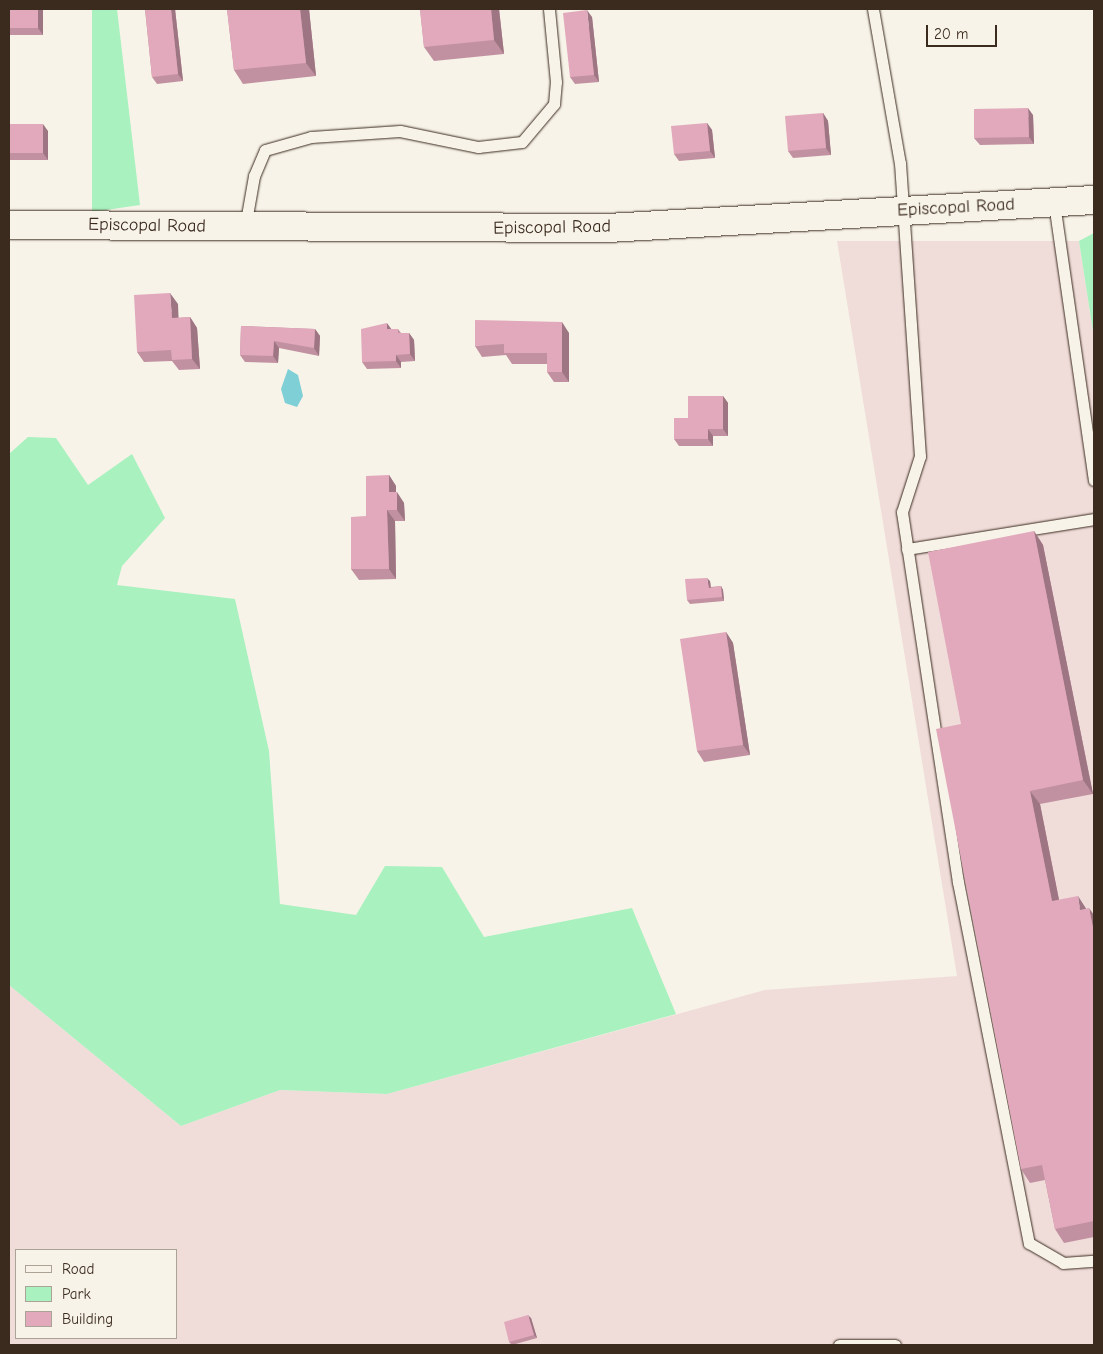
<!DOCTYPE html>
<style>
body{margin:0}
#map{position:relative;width:1103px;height:1354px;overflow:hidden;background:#f7f3e8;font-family:"Comic Neue",sans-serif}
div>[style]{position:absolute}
.built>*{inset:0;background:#f0ddda}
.green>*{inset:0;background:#a9f1bf}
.water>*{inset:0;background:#7ecfd6}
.roads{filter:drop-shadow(0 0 1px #3b2a1e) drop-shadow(0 0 1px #3b2a1e)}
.lane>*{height:11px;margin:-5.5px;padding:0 5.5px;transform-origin:5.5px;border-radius:5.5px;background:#f7f3e8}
.secondary>*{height:28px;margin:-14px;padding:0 14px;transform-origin:14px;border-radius:14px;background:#f7f3e8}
.wall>*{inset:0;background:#c291a1}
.shaded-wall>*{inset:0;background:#9e7683}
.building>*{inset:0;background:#e1a9bb}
span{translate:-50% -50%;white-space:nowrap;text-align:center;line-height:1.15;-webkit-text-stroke:4px #f7f3e8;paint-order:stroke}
.street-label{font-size:18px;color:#3b2a1e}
.frame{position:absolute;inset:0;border:10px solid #3b2a1e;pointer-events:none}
.legend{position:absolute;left:15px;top:1249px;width:162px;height:90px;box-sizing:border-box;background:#f7f3e8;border:1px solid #aca397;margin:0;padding:6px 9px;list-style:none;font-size:15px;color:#3b2a1e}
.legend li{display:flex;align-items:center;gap:10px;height:25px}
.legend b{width:25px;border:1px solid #aca397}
.scale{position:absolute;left:926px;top:25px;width:71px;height:22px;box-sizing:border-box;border:2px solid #3b2a1e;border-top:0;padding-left:6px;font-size:15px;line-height:18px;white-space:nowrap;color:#3b2a1e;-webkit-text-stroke:4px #f7f3e8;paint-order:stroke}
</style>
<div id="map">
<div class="built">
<i style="clip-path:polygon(evenodd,837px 241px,1079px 241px,1094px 338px,1094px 1345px,9px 1345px,9px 985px,181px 1126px,280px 1090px,387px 1094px,765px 990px,957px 976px,837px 241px,16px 1250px,176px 1250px,176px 1338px,16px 1338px,16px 1250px)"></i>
</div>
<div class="green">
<i style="clip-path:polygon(92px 9px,117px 9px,140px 205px,92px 212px)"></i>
<i style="clip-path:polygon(1094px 233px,1094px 338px,1079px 241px)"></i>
<i style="clip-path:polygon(28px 437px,56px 438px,88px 485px,132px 454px,165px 518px,122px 566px,117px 585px,235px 599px,269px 751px,280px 904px,356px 915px,385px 866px,442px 867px,484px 937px,632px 908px,676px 1014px,387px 1094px,280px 1090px,181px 1126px,9px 985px,9px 454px)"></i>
</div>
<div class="water">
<i style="clip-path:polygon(288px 369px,298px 375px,303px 396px,297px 407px,285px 403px,281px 389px)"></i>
</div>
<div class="roads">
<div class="lane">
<i style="left:873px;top:9px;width:156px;rotate:80.1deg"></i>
<i style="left:900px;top:163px;width:294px;rotate:86.1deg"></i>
<i style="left:920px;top:456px;width:59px;rotate:107.8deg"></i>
<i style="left:902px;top:512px;width:374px;rotate:81.4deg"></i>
<i style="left:958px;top:882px;width:368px;rotate:78.9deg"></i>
<i style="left:1029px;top:1243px;width:39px;rotate:30deg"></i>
<i style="left:1063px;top:1263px;width:31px;rotate:-4deg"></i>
<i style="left:1054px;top:203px;width:280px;rotate:81.8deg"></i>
<i style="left:245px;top:227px;width:52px;rotate:-80deg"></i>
<i style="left:254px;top:176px;width:28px;rotate:-67deg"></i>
<i style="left:265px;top:150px;width:48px;rotate:-15.8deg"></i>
<i style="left:311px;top:137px;width:89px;rotate:-3.9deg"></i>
<i style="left:400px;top:131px;width:80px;rotate:11.6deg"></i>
<i style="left:478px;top:147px;width:44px;rotate:-6.5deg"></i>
<i style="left:522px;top:142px;width:50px;rotate:-49.9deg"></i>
<i style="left:554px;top:104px;width:22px;rotate:-85deg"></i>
<i style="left:556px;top:82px;width:73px;rotate:-95.5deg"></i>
<i style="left:907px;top:549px;width:189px;rotate:-9.1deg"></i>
<i style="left:839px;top:1345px;width:56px"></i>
</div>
<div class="secondary">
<i style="left:9px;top:225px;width:599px;rotate:0.29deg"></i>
<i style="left:608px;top:228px;width:487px;rotate:-3.3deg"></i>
</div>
</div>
<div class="wall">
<i style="clip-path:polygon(9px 9px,43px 9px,43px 35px,10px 35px,9px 34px)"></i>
<i style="clip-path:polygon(145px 9px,175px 9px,183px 81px,157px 84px,152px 77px)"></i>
<i style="clip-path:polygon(227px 9px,309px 9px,316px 76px,243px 84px,234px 70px)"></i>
<i style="clip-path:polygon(420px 9px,499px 9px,504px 54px,434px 61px,424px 47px)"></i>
<i style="clip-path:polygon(592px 17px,599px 82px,575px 84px,570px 77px)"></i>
<i style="clip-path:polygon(823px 113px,828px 121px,831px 155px,793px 158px,788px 151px)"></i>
<i style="clip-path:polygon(1033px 115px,1034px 144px,980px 145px,974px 138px)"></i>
<i style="clip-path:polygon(707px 123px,712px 130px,715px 158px,679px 161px,674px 154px)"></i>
<i style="clip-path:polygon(9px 124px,48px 131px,48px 160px,9px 160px)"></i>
<i style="clip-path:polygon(178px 304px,178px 318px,190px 317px,197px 328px,200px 369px,179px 370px,172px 361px,144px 362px,137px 352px)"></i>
<i style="clip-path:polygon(241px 326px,315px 329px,320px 336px,319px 356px,279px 348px,278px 363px,245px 362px,240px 355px)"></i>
<i style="clip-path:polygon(391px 329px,398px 329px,401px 333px,409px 333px,414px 340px,415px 361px,401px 362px,401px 368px,367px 369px,362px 362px)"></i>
<i style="clip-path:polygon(569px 333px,569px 382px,554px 382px,547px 372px,547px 364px,512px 364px,506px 355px,482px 357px,475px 346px)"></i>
<i style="clip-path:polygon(723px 396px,728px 403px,728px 436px,713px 436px,713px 446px,679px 446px,674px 439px)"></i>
<i style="clip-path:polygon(389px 475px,396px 486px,396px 492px,404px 503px,405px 521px,395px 521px,396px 579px,359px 580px,351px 569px,366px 516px)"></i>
<i style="clip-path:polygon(1034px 531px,1043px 545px,1093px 794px,1040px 804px,1059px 900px,1086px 909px,1094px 915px,1094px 1237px,1064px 1243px,1055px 1229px,1045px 1180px,1030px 1183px,1021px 1169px,961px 724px)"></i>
<i style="clip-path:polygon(710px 581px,711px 587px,721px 586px,723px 590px,724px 601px,690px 604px,687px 600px)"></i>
<i style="clip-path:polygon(726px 632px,733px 643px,750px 755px,704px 762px,697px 751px)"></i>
<i style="clip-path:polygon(531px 1318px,537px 1338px,512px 1345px,509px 1342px)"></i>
</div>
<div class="shaded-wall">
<i style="clip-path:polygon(38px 9px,43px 9px,43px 35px,38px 28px)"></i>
<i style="clip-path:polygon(171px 9px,175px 9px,183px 81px,178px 74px)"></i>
<i style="clip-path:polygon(300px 9px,309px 9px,316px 76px,306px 63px)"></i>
<i style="clip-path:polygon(491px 9px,499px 9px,504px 54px,494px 40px)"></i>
<i style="clip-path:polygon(587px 10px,592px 17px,599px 82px,594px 75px)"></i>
<i style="clip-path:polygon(1028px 108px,1033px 115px,1034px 144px,1029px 137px)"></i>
<i style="clip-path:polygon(823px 113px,828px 121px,831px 155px,826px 148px)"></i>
<i style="clip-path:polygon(707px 123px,712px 130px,715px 158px,710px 151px)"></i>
<i style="clip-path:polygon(43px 124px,48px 131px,48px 160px,43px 153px)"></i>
<i style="clip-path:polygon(170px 293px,178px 304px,179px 329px,172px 318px)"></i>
<i style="clip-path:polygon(190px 317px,197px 328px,200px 369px,192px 359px)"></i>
<i style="clip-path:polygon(562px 322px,569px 333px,569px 382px,562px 372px)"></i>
<i style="clip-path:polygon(387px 323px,392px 330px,387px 329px)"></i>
<i style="clip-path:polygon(315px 329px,320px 336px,319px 356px,314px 348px)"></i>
<i style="clip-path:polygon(409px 333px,414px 340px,415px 361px,410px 354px)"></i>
<i style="clip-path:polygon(274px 341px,279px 348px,278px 363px,273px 356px)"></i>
<i style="clip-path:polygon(396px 355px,401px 362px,401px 368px,396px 361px)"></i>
<i style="clip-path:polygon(723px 396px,728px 403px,728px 436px,723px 429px)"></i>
<i style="clip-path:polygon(708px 429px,713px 436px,713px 446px,708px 439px)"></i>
<i style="clip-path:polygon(389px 475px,396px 486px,396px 503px,389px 492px)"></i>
<i style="clip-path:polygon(397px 492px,404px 503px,405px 521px,397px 510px)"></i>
<i style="clip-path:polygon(387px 510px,395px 521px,396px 579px,389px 569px)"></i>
<i style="clip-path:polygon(1034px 531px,1043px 545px,1093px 794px,1083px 780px)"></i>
<i style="clip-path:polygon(707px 578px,710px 581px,711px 591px,709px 588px)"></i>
<i style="clip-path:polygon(721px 586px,723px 590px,724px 601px,722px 597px)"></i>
<i style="clip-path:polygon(726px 632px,733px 643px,750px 755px,743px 745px)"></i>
<i style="clip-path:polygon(1030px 791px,1040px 804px,1062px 915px,1052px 901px)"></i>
<i style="clip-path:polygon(1078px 896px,1087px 910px,1080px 910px)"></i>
<i style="clip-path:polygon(1089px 908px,1094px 915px,1094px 932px)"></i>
<i style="clip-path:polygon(528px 1315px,531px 1318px,537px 1338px,534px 1335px)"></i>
</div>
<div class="building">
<i style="clip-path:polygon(9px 9px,38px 9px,38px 28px,9px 28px)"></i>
<i style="clip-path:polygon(145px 9px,171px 9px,178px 74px,152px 77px)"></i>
<i style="clip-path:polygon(227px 9px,300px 9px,306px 63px,234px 70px)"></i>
<i style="clip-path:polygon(420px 9px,491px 9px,494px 40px,424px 47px)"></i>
<i style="clip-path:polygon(587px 10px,594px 75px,570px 77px,563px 13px)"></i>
<i style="clip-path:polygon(1028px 108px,1029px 137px,974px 138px,974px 109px)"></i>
<i style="clip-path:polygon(823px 113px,826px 148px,788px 151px,785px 116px)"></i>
<i style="clip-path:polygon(707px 123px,710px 151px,674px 154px,671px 126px)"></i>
<i style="clip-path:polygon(9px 124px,43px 124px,43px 153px,9px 153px)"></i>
<i style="clip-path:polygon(170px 293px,172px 318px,190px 317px,192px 359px,172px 360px,171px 350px,137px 352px,134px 295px)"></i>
<i style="clip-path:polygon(475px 320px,562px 322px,562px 372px,547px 372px,547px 353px,504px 353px,504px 344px,475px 346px)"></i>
<i style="clip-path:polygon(387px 323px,387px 329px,398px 329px,398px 333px,409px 333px,410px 354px,396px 355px,396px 361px,362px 362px,361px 329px)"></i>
<i style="clip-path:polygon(241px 326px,315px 329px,314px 348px,274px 341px,273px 356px,240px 355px)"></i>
<i style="clip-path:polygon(688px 396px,723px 396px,723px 429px,708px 429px,708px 439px,674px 439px,674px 418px,688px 418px)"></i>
<i style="clip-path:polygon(389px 475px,389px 492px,397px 492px,397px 510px,387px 510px,389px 569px,351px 569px,351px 517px,366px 516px,366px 476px)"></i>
<i style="clip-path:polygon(1034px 531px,1083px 780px,1030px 791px,1052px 901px,1078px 896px,1080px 910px,1089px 908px,1094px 932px,1094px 1221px,1055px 1229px,1042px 1165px,1021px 1169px,936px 729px,961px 724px,928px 552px)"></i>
<i style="clip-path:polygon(707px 578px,709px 588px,721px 586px,722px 597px,687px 600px,685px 579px)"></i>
<i style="clip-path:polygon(726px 632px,743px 745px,697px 751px,680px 639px)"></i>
<i style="clip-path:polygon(528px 1315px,534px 1335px,509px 1342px,504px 1322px)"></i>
</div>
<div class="street-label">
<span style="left:956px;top:208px;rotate:-3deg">Episcopal Road</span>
<span style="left:147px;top:226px;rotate:1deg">Episcopal Road</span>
<span style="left:552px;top:228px;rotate:-1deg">Episcopal Road</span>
</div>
<div class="frame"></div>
<ul class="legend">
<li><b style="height:6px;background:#f7f3e8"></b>Road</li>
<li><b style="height:14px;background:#a9f1bf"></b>Park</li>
<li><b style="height:14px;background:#e1a9bb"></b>Building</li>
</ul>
<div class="scale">20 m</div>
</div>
